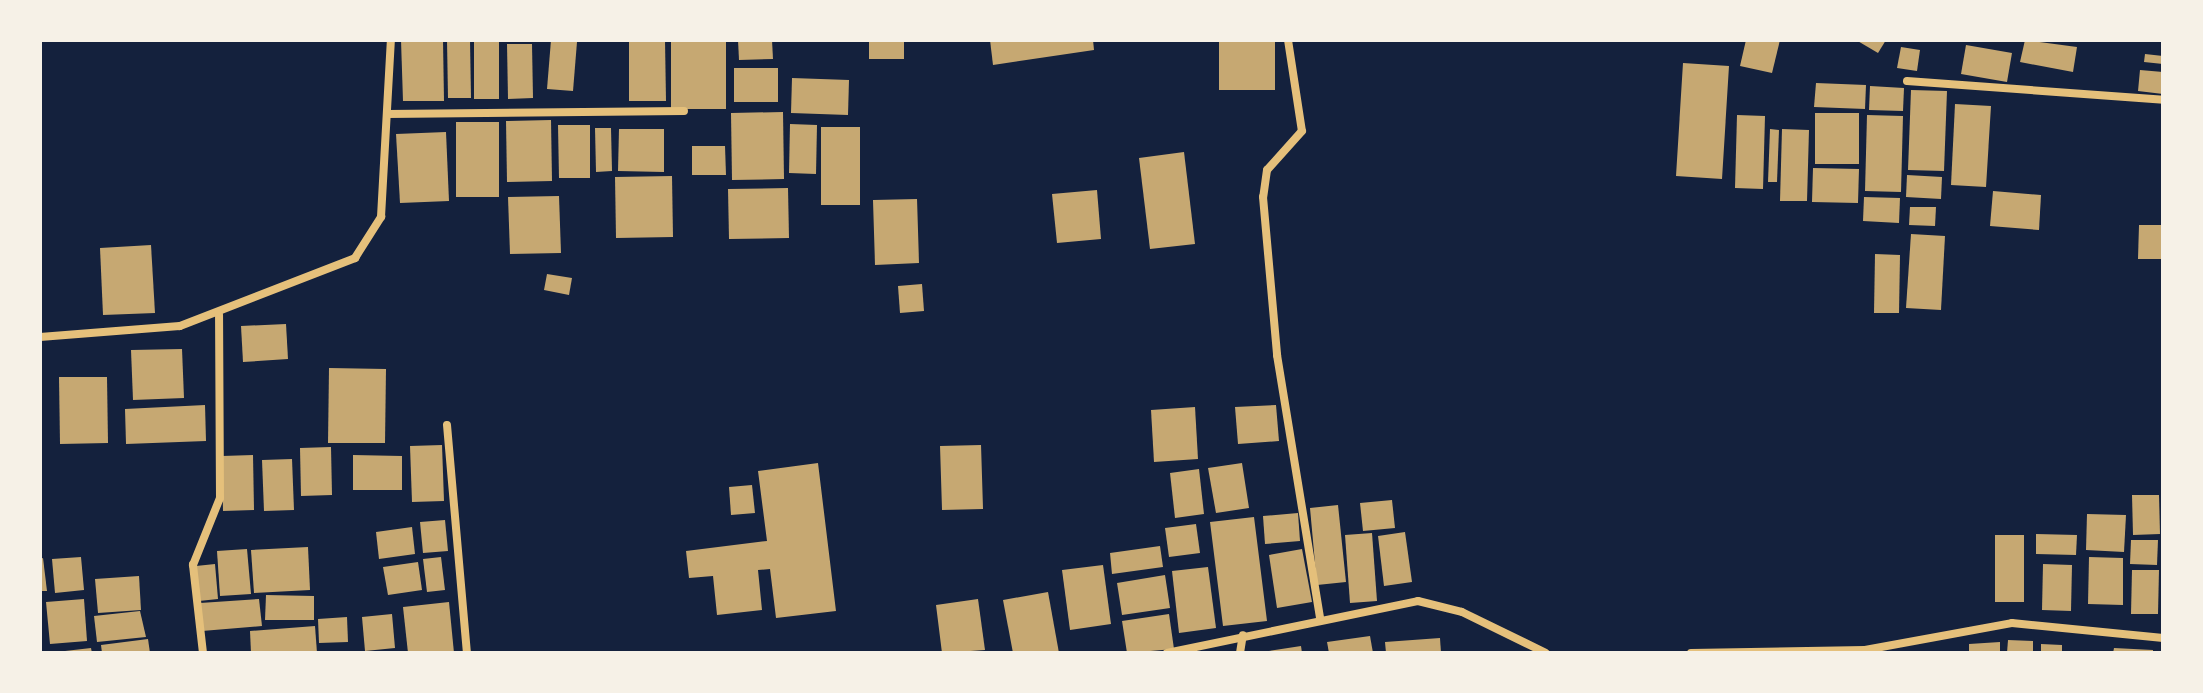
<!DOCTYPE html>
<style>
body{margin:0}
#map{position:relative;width:2203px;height:693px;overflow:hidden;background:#14213d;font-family:Helvetica,sans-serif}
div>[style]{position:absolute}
.building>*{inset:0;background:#c6a872}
.minor>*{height:8px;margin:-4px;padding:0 4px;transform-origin:4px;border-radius:4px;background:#e5c07b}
span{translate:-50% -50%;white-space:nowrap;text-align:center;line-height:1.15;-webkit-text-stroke:6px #f6f1e7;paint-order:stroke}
.frame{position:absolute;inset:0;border:42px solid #f6f1e7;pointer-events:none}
</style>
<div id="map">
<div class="building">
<i style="clip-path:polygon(401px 40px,443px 40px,444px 101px,403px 101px)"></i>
<i style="clip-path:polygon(447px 40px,470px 40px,471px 98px,448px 98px)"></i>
<i style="clip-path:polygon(474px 40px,499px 40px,499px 99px,474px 99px)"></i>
<i style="clip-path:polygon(551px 40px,577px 42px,573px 91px,547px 89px)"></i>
<i style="clip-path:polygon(629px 40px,665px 40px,666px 101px,629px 101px)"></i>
<i style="clip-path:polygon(671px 40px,726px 40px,726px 109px,671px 109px)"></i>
<i style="clip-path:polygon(738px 40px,772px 40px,773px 59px,739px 60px)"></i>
<i style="clip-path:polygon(869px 40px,904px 40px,904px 59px,869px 59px)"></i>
<i style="clip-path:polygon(990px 40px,1093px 40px,1094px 50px,993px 65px)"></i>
<i style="clip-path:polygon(1219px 40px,1275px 40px,1275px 90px,1219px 90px)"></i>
<i style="clip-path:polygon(1746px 40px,1780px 40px,1772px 73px,1740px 66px)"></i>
<i style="clip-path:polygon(1856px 40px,1886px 40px,1878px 53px)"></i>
<i style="clip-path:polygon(2025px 40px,2077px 47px,2073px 72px,2020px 62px)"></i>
<i style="clip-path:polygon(507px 44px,532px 44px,533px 98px,508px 99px)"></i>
<i style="clip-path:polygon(1966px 45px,2012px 53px,2007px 82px,1961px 74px)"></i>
<i style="clip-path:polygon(1901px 47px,1920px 50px,1917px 71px,1897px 68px)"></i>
<i style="clip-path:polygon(2145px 54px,2163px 56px,2163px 64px,2144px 62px)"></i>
<i style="clip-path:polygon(1683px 63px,1729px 66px,1722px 179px,1676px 176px)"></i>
<i style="clip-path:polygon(734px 68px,778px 68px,778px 102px,734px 102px)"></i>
<i style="clip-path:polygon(2140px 70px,2163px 72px,2163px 94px,2138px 91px)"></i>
<i style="clip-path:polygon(792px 78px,849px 80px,848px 115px,791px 113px)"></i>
<i style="clip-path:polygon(1816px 83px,1866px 85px,1865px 109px,1814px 107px)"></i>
<i style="clip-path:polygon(1870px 86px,1904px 88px,1903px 111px,1869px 110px)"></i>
<i style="clip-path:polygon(1911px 90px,1947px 91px,1944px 171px,1908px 170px)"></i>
<i style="clip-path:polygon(1955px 104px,1991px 106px,1986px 187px,1951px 185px)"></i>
<i style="clip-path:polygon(783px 112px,784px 179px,732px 180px,731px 113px)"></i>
<i style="clip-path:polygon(1815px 113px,1859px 113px,1859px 164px,1815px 164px)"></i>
<i style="clip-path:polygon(1737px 115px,1765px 116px,1763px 189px,1735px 188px)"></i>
<i style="clip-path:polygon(1867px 115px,1903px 116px,1901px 192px,1865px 191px)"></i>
<i style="clip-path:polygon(551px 120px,552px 181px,507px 182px,506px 121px)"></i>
<i style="clip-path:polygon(456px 122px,499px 122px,499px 197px,456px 197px)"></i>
<i style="clip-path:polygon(790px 124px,817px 125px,816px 174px,789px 173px)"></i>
<i style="clip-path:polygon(558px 125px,590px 125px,590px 178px,559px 178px)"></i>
<i style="clip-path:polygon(821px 127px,860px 127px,860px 205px,821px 205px)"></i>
<i style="clip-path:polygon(595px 128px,611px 128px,612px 171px,596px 172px)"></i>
<i style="clip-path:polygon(619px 129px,664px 129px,664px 172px,618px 171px)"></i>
<i style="clip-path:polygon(1770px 129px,1779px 130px,1777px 182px,1768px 182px)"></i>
<i style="clip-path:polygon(1782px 129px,1809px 130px,1807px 201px,1780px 201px)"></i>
<i style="clip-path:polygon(446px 132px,449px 201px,400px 203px,396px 134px)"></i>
<i style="clip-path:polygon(692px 146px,725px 146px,726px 175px,692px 175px)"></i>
<i style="clip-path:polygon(1184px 152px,1195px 244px,1150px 249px,1139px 158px)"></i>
<i style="clip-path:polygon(1813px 168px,1859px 169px,1858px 203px,1812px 202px)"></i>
<i style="clip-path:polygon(1907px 175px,1942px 177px,1941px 199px,1906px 197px)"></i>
<i style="clip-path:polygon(672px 176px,673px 237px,616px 238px,615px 177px)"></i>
<i style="clip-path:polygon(788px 188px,789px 238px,729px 239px,728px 189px)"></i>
<i style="clip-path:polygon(1097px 190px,1101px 239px,1057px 243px,1052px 194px)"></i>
<i style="clip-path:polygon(1993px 191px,2041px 195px,2039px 230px,1990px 226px)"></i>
<i style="clip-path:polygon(559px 196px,561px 253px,510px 254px,508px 197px)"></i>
<i style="clip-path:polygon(1864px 197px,1900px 198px,1899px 223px,1863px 221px)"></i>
<i style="clip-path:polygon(917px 199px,919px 263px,875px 265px,873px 200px)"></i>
<i style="clip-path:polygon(1910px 207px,1936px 207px,1935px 226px,1909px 225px)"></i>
<i style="clip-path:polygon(2139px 225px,2163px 225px,2163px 259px,2138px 259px)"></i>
<i style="clip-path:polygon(1911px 234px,1945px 236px,1941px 310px,1906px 308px)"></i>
<i style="clip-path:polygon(151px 245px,155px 313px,103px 315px,100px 248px)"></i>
<i style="clip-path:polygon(1875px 254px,1900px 255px,1899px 313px,1874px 313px)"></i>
<i style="clip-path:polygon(547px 274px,572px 278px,569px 295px,544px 290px)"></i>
<i style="clip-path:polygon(922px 284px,924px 311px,900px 313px,898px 286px)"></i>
<i style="clip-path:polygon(286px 324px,288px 359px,243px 362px,241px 326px)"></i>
<i style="clip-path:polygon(182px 349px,184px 398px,133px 400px,131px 350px)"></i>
<i style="clip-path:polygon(329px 368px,386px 369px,385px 443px,328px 443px)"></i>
<i style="clip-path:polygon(59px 377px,107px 377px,108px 443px,60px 444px)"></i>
<i style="clip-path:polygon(205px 405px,206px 441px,126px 444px,125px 409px)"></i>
<i style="clip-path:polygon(1276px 405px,1279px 441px,1238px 444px,1235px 407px)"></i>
<i style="clip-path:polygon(1195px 407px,1198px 459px,1154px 462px,1151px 410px)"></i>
<i style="clip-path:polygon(442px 445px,444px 501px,412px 502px,410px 446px)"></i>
<i style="clip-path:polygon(981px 445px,983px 509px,942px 510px,940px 446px)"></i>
<i style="clip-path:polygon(331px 447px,332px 495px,301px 496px,300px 448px)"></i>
<i style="clip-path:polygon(253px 455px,254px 510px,223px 511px,222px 456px)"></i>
<i style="clip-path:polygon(353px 455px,402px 456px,402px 490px,353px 490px)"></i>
<i style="clip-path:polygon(292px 459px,294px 510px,264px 511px,262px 460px)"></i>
<i style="clip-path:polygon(818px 463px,836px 611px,776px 618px,770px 569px,758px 570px,762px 610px,717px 615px,713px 576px,689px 578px,686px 551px,767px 541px,758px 471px)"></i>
<i style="clip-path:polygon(1242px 463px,1249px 508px,1216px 513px,1208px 468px)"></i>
<i style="clip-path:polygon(1199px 469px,1204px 514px,1175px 518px,1170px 473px)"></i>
<i style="clip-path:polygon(752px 485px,755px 513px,731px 515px,729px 487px)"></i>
<i style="clip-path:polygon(2132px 495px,2159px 495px,2160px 534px,2133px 535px)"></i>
<i style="clip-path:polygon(1392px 500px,1395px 528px,1363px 531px,1360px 503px)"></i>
<i style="clip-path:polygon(1338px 505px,1346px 582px,1317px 585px,1310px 508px)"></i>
<i style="clip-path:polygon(1298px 513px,1300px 541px,1265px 544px,1263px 516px)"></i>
<i style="clip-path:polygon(2087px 514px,2126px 515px,2124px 552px,2086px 550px)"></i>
<i style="clip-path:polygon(1254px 517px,1267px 621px,1223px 626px,1210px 522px)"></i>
<i style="clip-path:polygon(445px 520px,448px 551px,423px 553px,420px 522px)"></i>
<i style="clip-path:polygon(1196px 524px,1200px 553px,1169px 557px,1165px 528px)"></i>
<i style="clip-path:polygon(412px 527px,415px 554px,379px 559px,376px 532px)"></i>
<i style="clip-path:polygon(1405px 532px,1412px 582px,1384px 586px,1378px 536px)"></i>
<i style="clip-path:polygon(1372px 533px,1377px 601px,1350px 603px,1345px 535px)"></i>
<i style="clip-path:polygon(2036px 534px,2077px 535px,2076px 555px,2036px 554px)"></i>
<i style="clip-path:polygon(1995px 535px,2024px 535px,2024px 602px,1995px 602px)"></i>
<i style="clip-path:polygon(2131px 540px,2158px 540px,2157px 565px,2130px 564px)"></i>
<i style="clip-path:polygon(1160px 546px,1163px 567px,1112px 574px,1110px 553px)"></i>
<i style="clip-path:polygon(308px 547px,310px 590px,254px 593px,251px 550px)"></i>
<i style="clip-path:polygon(247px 549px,251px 594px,220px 596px,217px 551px)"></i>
<i style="clip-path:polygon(1302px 549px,1312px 602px,1277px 608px,1269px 555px)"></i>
<i style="clip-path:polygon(81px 557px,84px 590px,55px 593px,52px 559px)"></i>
<i style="clip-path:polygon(441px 557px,445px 590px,427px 592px,423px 559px)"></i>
<i style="clip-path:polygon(2089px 557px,2123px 558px,2123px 605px,2088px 604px)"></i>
<i style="clip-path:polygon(43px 558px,47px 591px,40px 591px,40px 559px)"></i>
<i style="clip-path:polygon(418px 562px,422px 590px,388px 595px,383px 567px)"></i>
<i style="clip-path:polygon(215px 564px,218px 599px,199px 601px,196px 566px)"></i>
<i style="clip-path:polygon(2043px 564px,2072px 565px,2071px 611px,2042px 610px)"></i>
<i style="clip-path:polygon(1103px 565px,1111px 624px,1070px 630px,1062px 570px)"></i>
<i style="clip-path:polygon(1208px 567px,1216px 628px,1179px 633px,1172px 571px)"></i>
<i style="clip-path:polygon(2132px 570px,2159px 570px,2158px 614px,2131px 614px)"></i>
<i style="clip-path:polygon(1165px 575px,1170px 608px,1122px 615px,1117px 583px)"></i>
<i style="clip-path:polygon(139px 576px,141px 610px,98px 613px,95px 579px)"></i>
<i style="clip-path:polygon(1048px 592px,1059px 653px,1013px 653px,1003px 600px)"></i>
<i style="clip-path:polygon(266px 595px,314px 596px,314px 620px,265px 620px)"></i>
<i style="clip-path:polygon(84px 599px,87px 641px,50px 644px,46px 602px)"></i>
<i style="clip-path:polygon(259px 599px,262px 626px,202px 631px,200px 603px)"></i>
<i style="clip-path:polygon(978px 599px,985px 650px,942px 653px,936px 605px)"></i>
<i style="clip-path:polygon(449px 602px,454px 653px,408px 653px,403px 607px)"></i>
<i style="clip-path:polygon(140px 611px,146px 637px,97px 642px,94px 616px)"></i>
<i style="clip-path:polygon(392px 614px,395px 648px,365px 651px,362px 617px)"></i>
<i style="clip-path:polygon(1169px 614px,1174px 649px,1127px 653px,1122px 621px)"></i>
<i style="clip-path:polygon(347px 617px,348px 642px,319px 643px,318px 619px)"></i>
<i style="clip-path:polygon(315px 626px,317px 653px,251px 653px,250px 631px)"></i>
<i style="clip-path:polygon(1370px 636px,1373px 653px,1329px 653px,1327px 642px)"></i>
<i style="clip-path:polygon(1440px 638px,1441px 653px,1386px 653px,1385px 642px)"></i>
<i style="clip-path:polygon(148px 639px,150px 653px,102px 653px,101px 645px)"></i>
<i style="clip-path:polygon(2008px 640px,2033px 641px,2033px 653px,2007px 653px)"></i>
<i style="clip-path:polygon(2000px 642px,2000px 653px,1969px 653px,1969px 644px)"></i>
<i style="clip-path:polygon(2041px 644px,2062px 645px,2062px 653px,2041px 653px)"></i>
<i style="clip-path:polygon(1301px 646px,1302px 653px,1269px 653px,1269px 651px)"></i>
<i style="clip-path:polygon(91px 648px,92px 653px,65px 653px,65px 651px)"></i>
<i style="clip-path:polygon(2114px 648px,2153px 650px,2153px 653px,2113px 653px)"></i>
</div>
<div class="minor">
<i style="left:1288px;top:40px;width:92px;rotate:81.3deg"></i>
<i style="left:1302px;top:131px;width:52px;rotate:131.9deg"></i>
<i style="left:1267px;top:170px;width:27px;rotate:98deg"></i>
<i style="left:1263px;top:197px;width:159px;rotate:84.9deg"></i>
<i style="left:1277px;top:355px;width:266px;rotate:80.7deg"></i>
<i style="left:1907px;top:81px;width:257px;rotate:4.2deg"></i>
<i style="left:387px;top:114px;width:297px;rotate:-0.6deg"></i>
<i style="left:40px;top:337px;width:140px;rotate:-4.5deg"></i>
<i style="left:180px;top:326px;width:188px;rotate:-21.2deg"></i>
<i style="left:355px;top:258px;width:49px;rotate:-57.6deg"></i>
<i style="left:381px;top:217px;width:177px;rotate:-86.8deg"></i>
<i style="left:447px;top:425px;width:229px;rotate:85deg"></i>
<i style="left:203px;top:653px;width:89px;rotate:-96.5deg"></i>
<i style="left:193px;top:565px;width:72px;rotate:-68.1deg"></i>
<i style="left:220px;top:498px;width:183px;rotate:-90.3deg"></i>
<i style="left:1167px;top:653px;width:256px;rotate:-11.7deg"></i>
<i style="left:1418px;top:601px;width:45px;rotate:14deg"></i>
<i style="left:1462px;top:612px;width:93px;rotate:26deg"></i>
<i style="left:1240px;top:653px;width:18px;rotate:-81deg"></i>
<i style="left:1691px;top:653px;width:174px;rotate:-1deg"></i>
<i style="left:1865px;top:650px;width:149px;rotate:-10.4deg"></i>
<i style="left:2012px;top:623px;width:152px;rotate:5.7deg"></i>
</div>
<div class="frame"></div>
</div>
